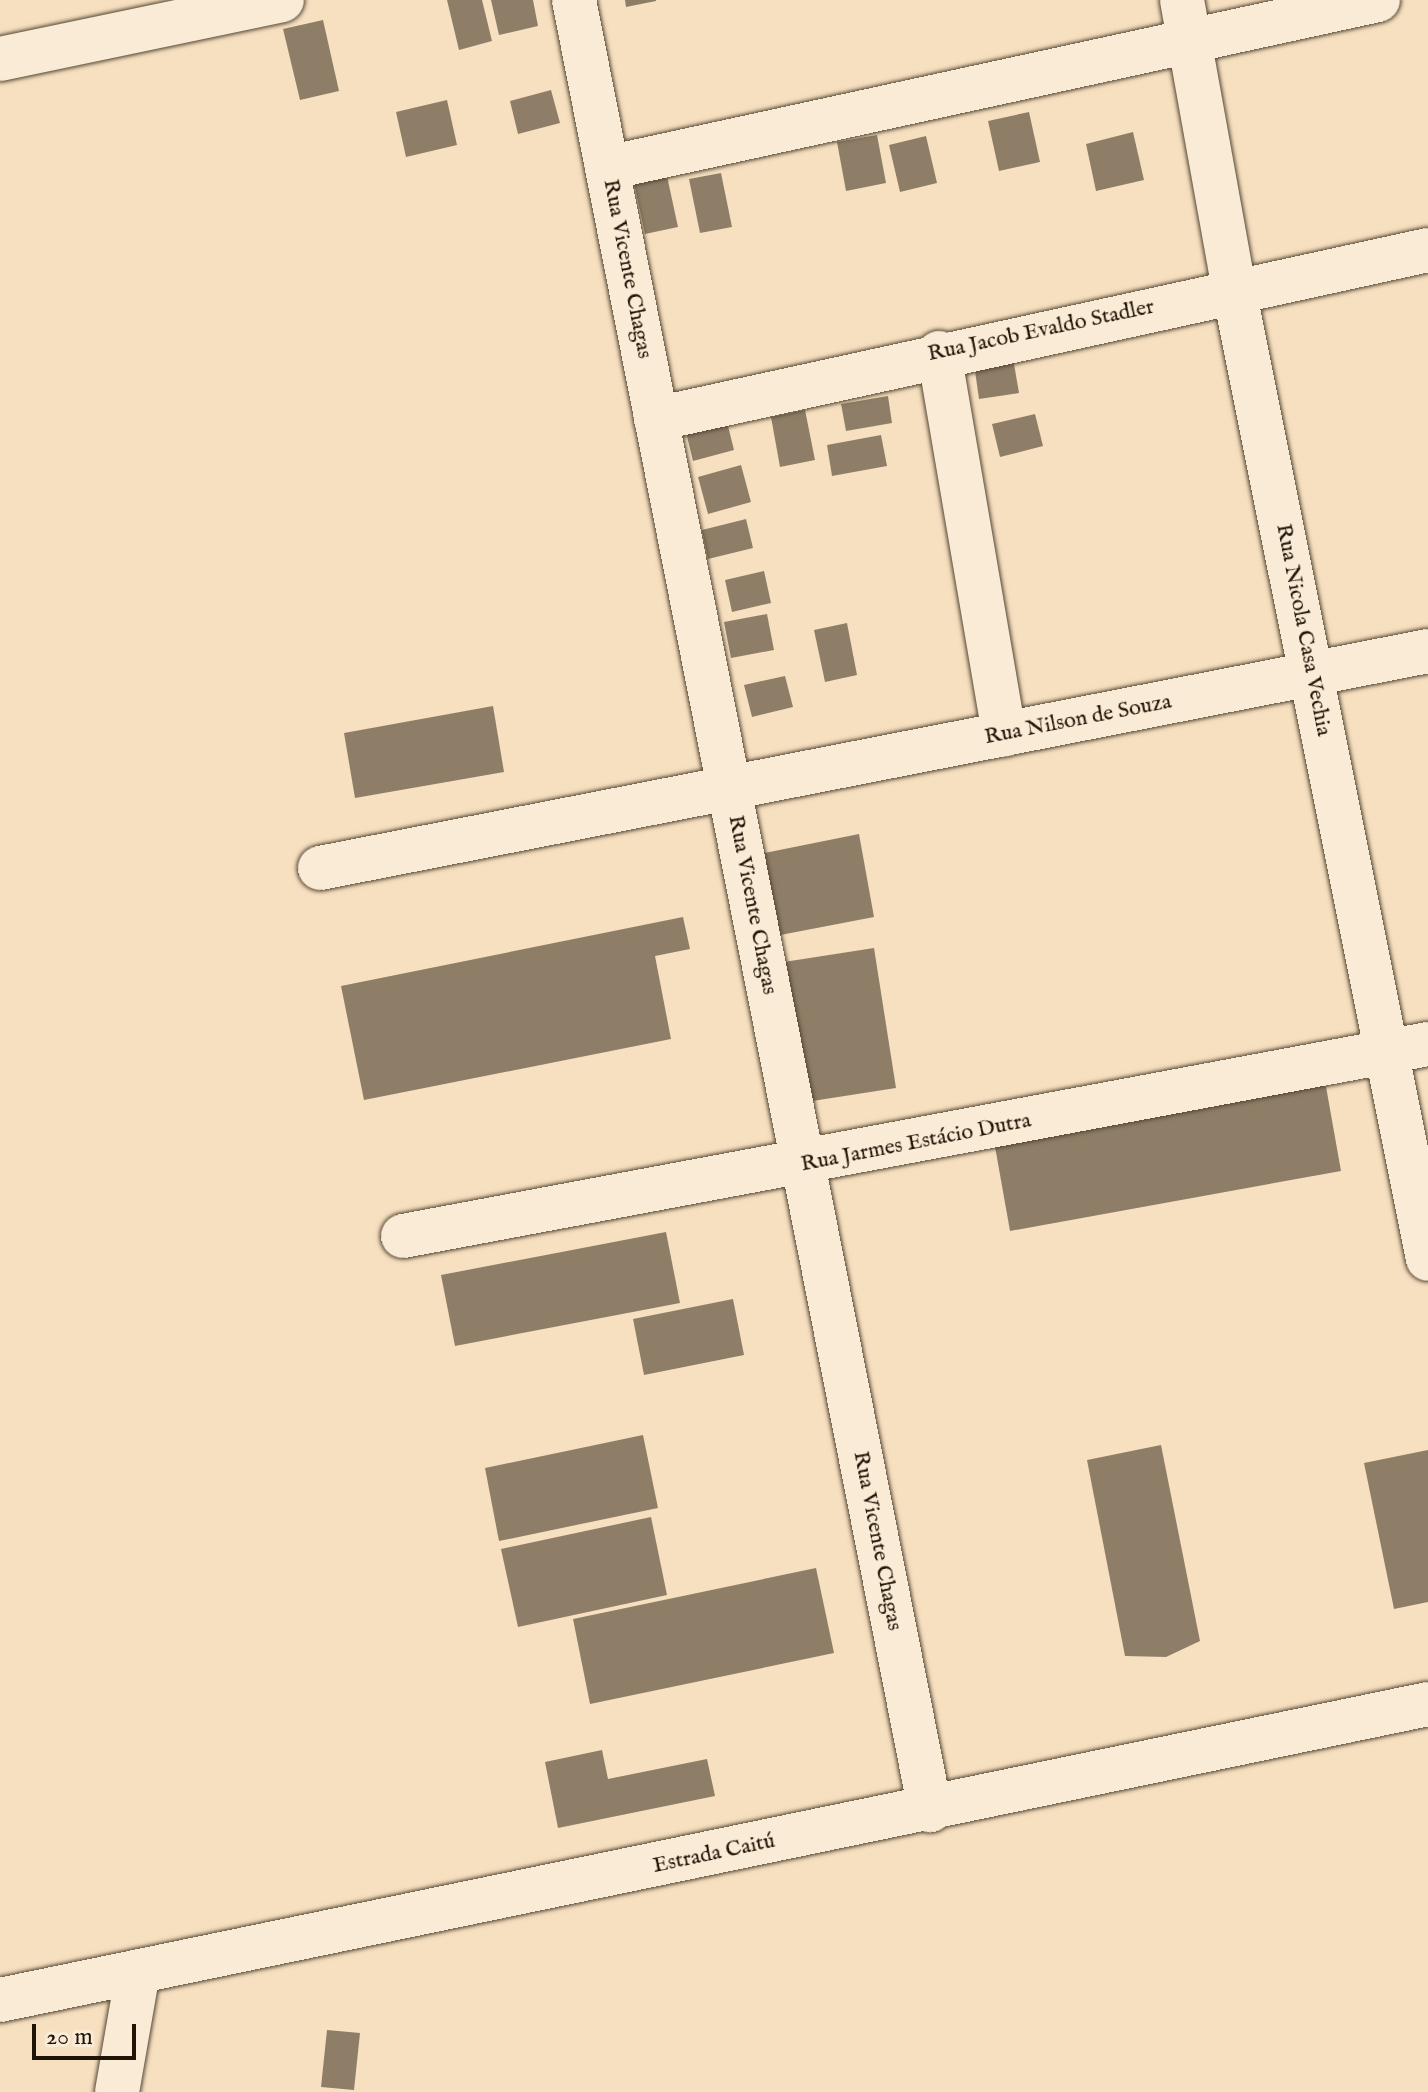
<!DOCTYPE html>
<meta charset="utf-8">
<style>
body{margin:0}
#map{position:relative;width:1428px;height:2092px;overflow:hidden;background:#f7e0c0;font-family:"IM FELL English",serif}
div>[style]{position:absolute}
.building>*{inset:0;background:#8f7e67}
.roads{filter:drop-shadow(0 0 2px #554734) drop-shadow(0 0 2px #554734)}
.minor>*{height:44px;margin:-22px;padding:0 22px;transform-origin:22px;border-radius:22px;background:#faebd6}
span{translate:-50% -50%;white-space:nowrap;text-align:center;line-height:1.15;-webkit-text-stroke:6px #faebd6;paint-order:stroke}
.street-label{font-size:22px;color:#1f1406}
.scale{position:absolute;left:32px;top:2024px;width:104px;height:36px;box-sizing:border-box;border:4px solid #1f1406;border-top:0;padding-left:10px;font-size:24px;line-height:28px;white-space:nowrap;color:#1f1406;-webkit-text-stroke:6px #faebd6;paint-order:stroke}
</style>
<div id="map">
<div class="building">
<i style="clip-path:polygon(447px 0,482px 0,492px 41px,459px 50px)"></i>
<i style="clip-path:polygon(491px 0,533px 0,538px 26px,499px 35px)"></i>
<i style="clip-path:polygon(625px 0,656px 0,656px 1px,626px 7px)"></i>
<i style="clip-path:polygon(323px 20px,339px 91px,300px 100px,283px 29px)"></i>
<i style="clip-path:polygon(551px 90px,560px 123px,518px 134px,510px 101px)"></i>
<i style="clip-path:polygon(447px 100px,457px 145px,406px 157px,396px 112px)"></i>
<i style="clip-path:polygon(1029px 112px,1040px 162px,999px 171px,988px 121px)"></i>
<i style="clip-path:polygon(1133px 132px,1144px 180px,1096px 191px,1086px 144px)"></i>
<i style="clip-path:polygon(877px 135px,886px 183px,846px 191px,837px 142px)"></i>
<i style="clip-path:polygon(926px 136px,937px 183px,900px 192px,889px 145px)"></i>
<i style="clip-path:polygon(721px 173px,732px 227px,700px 233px,689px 179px)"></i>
<i style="clip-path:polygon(667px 176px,678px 227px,645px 234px,634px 183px)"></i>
<i style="clip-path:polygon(1013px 358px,1019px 393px,979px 399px,974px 364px)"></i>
<i style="clip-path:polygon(888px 396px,892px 423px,846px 431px,841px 404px)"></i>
<i style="clip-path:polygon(805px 410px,815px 460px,780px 467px,771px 417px)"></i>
<i style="clip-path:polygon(725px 414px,734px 450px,693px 461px,684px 424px)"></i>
<i style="clip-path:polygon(1035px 414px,1043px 446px,1000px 457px,992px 424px)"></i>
<i style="clip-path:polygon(881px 435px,887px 466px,832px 476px,827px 445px)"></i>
<i style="clip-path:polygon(741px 465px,751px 502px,708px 514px,698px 477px)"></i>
<i style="clip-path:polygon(746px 519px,753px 548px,708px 559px,702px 530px)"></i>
<i style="clip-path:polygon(764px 571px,771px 603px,732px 612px,725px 580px)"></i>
<i style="clip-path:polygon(767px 614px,774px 650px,731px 658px,724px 622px)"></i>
<i style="clip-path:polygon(847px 623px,857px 675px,825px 682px,814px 630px)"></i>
<i style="clip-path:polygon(785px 676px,793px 707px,752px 717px,744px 685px)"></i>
<i style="clip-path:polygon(493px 706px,504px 772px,355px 798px,344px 733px)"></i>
<i style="clip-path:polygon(859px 834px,874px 917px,770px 937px,755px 855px)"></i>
<i style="clip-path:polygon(683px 917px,690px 949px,655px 956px,671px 1039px,364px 1100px,341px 986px)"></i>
<i style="clip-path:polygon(874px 948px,896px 1088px,793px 1104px,771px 964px)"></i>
<i style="clip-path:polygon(1325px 1081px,1341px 1171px,1010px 1231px,994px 1141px)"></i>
<i style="clip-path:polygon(666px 1232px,680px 1303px,455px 1346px,441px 1275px)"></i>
<i style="clip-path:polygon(733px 1299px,744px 1355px,644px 1375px,633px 1319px)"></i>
<i style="clip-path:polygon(643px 1435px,658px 1508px,499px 1541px,485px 1468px)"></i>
<i style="clip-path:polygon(1161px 1445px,1200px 1641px,1166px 1657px,1125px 1656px,1087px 1460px)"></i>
<i style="clip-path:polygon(1428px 1450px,1428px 1602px,1394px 1609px,1364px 1463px)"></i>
<i style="clip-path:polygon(651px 1517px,667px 1595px,518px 1627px,501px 1549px)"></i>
<i style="clip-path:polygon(816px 1568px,834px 1653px,590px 1704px,573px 1619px)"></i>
<i style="clip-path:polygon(602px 1750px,608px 1779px,707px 1759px,715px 1796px,558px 1828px,545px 1762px)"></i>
<i style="clip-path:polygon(327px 2030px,360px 2033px,354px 2090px,321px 2087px)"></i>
</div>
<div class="roads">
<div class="minor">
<i style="left:574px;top:0;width:1845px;rotate:78.87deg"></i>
<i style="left:1182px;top:0;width:295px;rotate:79.8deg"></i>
<i style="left:1234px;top:290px;width:988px;rotate:78.68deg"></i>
<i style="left:0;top:59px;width:288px;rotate:-11.8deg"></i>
<i style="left:607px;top:168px;width:789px;rotate:-12.29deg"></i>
<i style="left:939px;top:353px;width:387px;rotate:80.3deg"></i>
<i style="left:656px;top:419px;width:790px;rotate:-12.35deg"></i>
<i style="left:320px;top:868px;width:1129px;rotate:-11.08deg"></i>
<i style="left:403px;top:1236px;width:1043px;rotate:-10.61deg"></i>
<i style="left:0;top:2000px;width:1458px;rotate:-11.71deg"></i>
<i style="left:117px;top:2092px;width:122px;rotate:-80.1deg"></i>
</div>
</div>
<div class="street-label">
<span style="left:627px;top:269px;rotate:79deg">Rua Vicente Chagas</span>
<span style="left:1041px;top:331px;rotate:-12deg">Rua Jacob Evaldo Stadler</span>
<span style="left:1303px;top:630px;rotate:79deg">Rua Nicola Casa Vechia</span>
<span style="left:1078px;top:720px;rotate:-11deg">Rua Nilson de Souza</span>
<span style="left:752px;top:905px;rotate:79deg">Rua Vicente Chagas</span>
<span style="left:916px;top:1143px;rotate:-11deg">Rua Jarmes Estácio Dutra</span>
<span style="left:877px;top:1541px;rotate:79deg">Rua Vicente Chagas</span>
<span style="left:714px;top:1854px;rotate:-12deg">Estrada Caitú</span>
</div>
<div class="scale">20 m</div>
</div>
